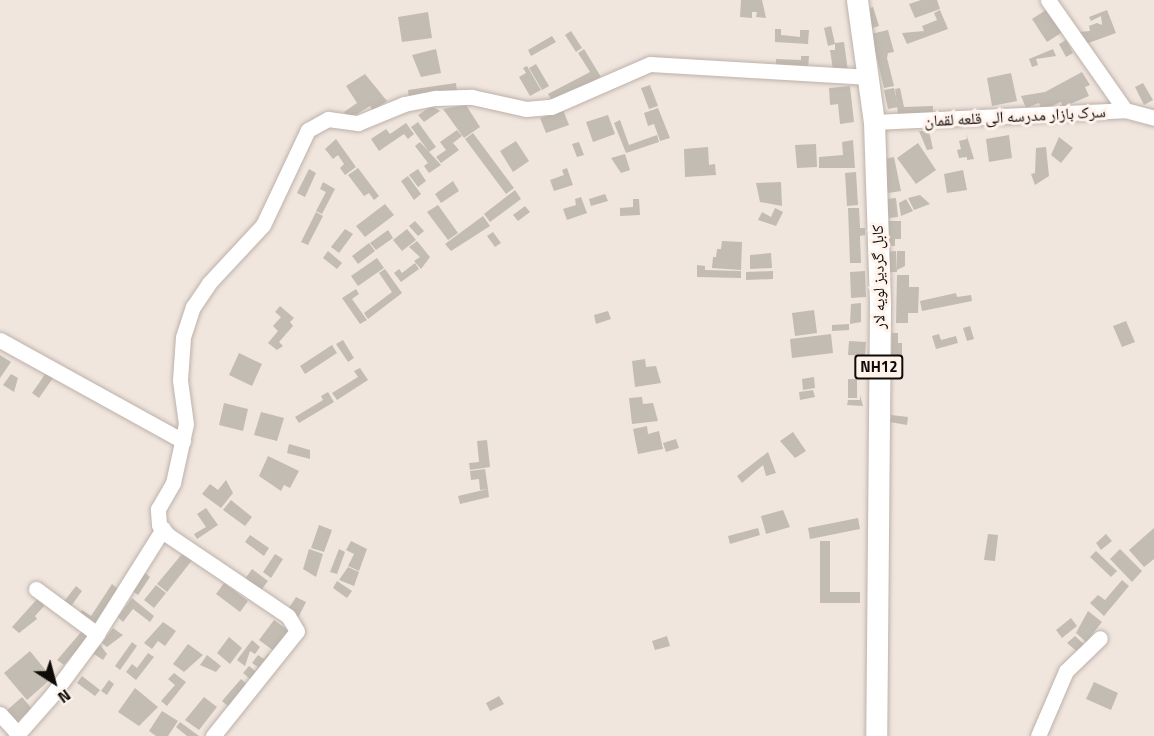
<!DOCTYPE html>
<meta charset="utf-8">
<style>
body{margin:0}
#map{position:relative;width:1154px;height:736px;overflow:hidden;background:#f1e6de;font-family:"Titillium Web","Noto Naskh Arabic",sans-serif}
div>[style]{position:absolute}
.building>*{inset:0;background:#c2bcb2}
.roads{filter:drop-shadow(0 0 2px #bcb1aa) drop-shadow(0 0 2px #bcb1aa)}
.minor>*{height:15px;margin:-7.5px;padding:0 7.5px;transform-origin:7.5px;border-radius:7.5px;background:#fff}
.highway>*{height:21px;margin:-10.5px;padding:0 10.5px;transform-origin:10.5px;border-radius:10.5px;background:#fff}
span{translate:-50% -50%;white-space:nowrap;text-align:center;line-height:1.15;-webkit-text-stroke:6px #fff3ec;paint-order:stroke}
.shield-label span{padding:2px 4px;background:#fff3ec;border:2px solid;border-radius:4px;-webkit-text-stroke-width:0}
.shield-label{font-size:15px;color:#0f0b09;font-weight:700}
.street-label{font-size:16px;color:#0f0b09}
.north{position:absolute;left:24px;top:652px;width:60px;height:60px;-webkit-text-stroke:4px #fff3ec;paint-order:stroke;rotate:144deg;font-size:16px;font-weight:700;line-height:24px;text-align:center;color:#0f0b09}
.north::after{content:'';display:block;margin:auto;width:21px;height:27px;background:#0f0b09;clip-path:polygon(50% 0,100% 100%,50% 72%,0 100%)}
</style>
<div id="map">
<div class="building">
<i style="clip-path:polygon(741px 0,762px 0,766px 18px,756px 17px,757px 12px,752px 12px,752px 18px,740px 17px)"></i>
<i style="clip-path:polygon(921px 0,937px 0,940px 9px,915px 18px,909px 4px)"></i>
<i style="clip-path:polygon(873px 7px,879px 26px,869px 29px,863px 10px)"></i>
<i style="clip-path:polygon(1049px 8px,1064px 31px,1047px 42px,1032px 19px)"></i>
<i style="clip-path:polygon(940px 10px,948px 29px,907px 44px,902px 33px,924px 31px,922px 26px,937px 20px,934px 13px)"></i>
<i style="clip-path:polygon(1107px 10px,1116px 33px,1083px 45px,1078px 32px,1090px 31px,1089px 26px,1097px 23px,1102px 25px,1101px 16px,1091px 21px,1089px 17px)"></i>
<i style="clip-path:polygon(428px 12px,432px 38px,402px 42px,398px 17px)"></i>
<i style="clip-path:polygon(831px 26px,835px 44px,828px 46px,824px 28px)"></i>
<i style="clip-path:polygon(775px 29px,781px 29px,781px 35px,800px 37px,800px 30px,809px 30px,808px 44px,775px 42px)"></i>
<i style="clip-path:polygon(888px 30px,894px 52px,888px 53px,887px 58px,894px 86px,884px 88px,871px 34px)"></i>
<i style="clip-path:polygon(571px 31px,582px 48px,576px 52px,565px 35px)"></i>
<i style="clip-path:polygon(552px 36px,556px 42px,531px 56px,528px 50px)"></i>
<i style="clip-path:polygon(1066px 40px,1073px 53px,1066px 57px,1059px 44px)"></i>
<i style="clip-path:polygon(844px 42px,848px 71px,833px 70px,830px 50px,835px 50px,835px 43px)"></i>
<i style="clip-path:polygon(436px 49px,441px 73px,421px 77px,412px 55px)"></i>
<i style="clip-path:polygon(584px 49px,601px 77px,553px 102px,548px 94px,590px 72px,578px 53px)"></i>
<i style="clip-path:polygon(1053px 49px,1056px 56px,1036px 59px,1038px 65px,1032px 67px,1029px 59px)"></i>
<i style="clip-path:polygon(801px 56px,809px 56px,808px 69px,776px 68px,776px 59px,801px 60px)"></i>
<i style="clip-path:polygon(536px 64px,549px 86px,542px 90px,529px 68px)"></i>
<i style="clip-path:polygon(527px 66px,541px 90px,530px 96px,519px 77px,526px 73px,523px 68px)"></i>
<i style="clip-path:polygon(1082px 72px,1090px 85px,1085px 87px,1089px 96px,1063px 107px,1061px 102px,1042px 110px,1039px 103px,1026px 108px,1021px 96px,1045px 92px)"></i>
<i style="clip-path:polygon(1011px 73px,1017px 101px,992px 106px,987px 78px)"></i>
<i style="clip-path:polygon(365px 74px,387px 101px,373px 111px,370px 106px,349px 119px,344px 112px,357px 103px,346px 86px)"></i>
<i style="clip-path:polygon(456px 83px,457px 92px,409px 99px,408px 90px)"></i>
<i style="clip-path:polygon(1143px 83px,1153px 100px,1144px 105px,1135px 87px)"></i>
<i style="clip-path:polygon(650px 85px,658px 106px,649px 109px,641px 88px)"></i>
<i style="clip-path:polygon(850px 86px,854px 122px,840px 124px,838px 104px,830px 105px,829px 88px)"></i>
<i style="clip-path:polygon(894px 88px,898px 107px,888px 109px,884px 90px)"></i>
<i style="clip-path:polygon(900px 88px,904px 107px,933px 106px,933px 112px,898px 114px,895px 89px)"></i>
<i style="clip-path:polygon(466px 105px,480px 127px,464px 138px,443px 109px)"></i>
<i style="clip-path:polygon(432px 106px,440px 111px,424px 122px,418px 115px)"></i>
<i style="clip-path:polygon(658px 108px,670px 138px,660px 141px,654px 124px,648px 126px,644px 113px)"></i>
<i style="clip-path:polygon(563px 110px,569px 125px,546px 133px,540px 118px)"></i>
<i style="clip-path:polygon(608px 115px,615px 134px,593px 142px,586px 122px)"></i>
<i style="clip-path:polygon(620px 120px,629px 145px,657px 135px,659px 142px,626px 153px,614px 123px)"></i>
<i style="clip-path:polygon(418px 122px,436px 147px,429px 152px,411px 127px)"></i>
<i style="clip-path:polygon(406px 123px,414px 134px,408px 139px,404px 134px,379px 151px,371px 139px,386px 129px,390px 134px)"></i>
<i style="clip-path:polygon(457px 130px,462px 136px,453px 143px,459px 150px,441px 163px,436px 157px,446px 150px,440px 142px)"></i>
<i style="clip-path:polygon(919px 131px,929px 131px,933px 149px,927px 150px)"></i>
<i style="clip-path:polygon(473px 133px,514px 188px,506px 194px,465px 139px)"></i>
<i style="clip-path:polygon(966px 133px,974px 159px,967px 160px,967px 157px,959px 158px,957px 150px,961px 149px,959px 141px,967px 139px)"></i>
<i style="clip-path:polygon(1009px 135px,1012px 158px,989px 162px,986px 139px)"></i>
<i style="clip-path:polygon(1059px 137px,1073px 148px,1061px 163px,1051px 155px)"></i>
<i style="clip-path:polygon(336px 139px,356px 167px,345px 175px,340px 168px,344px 164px,338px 155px,333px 159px,325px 149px)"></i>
<i style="clip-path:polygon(853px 140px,855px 168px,819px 168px,819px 157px,843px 155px,842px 142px)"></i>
<i style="clip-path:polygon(516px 141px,529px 161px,513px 172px,500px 151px)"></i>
<i style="clip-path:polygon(420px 142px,441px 165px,429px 173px,424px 166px,428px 163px,415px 146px)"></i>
<i style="clip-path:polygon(579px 142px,584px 155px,577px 157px,572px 144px)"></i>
<i style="clip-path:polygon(918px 143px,936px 170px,916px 184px,897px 158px)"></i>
<i style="clip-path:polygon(816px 144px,817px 167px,797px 168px,795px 145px)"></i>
<i style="clip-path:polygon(708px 147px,709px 165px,715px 164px,716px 175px,685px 177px,684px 149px)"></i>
<i style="clip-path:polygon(1046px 147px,1049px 176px,1035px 185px,1031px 174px,1035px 173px,1036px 148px)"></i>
<i style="clip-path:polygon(625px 154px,630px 170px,621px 173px,611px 158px)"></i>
<i style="clip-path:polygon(894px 157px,901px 191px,888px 193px,881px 160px)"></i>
<i style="clip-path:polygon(358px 168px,379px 196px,374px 200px,369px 193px,364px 196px,348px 175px)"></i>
<i style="clip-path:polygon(567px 168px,573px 185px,554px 191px,550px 180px,564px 175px,562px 170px)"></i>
<i style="clip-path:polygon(309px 169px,316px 173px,305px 197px,297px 193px)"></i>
<i style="clip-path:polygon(418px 169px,426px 181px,418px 187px,409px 175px)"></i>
<i style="clip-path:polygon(963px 170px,967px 190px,947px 193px,944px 174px)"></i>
<i style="clip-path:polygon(856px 172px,858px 205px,847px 206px,845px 173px)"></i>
<i style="clip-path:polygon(408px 176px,421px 194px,414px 200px,401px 181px)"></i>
<i style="clip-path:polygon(453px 181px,459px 191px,441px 203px,435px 194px)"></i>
<i style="clip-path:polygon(323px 182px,335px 189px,322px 214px,316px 211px,326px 192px,320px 189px)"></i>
<i style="clip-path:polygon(781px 182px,782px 206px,760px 202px,756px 183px)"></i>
<i style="clip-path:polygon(515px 190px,521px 199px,490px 222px,484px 214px)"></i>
<i style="clip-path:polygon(605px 194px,608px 201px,591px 206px,589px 199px)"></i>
<i style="clip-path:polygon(920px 195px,930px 204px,914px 210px,908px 198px)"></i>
<i style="clip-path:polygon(581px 197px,587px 213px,567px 220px,563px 209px,576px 205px,575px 199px)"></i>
<i style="clip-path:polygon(896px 198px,898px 217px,889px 218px,886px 199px)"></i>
<i style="clip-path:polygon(633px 199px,639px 199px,640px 215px,620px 216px,620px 208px,633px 207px)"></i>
<i style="clip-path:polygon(906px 199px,913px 211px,901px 216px,899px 203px)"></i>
<i style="clip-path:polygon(385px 204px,394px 215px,365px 237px,356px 226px)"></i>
<i style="clip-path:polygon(438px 205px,458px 233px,448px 240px,427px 212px)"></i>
<i style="clip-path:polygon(525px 206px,530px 212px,518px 221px,513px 215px)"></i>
<i style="clip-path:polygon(775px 208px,783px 212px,776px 226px,758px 220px,762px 212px,771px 217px)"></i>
<i style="clip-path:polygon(848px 208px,859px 208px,860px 228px,865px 228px,865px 235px,860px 236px,861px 263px,850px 263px)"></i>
<i style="clip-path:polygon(316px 212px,323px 216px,308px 245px,301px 242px)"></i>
<i style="clip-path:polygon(483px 216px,490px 226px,451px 251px,445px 244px)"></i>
<i style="clip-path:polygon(415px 221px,424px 231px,418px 236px,409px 226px)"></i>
<i style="clip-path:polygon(886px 221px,901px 221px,901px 239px,895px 239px,895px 246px,886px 246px)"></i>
<i style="clip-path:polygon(345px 229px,353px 234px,339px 253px,331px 247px)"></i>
<i style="clip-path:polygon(407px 229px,416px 240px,402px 251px,393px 240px)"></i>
<i style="clip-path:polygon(388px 230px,393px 238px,376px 250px,370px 243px)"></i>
<i style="clip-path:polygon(493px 232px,501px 243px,495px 247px,487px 236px)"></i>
<i style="clip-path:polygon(417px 241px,430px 257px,421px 269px,414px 261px,420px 257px,409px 247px)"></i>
<i style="clip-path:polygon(722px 241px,742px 242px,741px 270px,712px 268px,713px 257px,716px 257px,717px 249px,721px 249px)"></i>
<i style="clip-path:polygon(369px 243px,375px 251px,358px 264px,352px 256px)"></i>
<i style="clip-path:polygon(328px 251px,342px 263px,337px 269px,323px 258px)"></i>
<i style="clip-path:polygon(896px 251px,897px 272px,888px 272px,887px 252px)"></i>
<i style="clip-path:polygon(897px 251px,905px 251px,905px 266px,897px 270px)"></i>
<i style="clip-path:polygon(771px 253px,772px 268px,750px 269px,750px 255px)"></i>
<i style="clip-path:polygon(377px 258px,384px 268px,358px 286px,351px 276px)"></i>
<i style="clip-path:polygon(415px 263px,419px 269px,401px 282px,394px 273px,399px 269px,402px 273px)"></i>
<i style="clip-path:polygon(697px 265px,705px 266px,705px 270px,741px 271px,741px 278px,697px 277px)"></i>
<i style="clip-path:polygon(385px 269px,402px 293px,368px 319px,364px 313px,392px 292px,379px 273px)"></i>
<i style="clip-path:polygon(773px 271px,773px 279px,746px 280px,746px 272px)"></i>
<i style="clip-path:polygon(865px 271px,866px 297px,851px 298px,850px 272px)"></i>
<i style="clip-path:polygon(897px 275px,909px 275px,909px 287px,919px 287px,918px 313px,908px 313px,908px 323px,896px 323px)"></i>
<i style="clip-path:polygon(356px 289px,359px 294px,352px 299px,367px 320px,360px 324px,342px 298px)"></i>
<i style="clip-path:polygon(956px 293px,957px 297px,971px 295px,972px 301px,922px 311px,920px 301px)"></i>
<i style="clip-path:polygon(861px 303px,861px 322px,850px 324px,851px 304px)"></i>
<i style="clip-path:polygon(280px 306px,294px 318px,290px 322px,293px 326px,279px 342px,283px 346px,277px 350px,268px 343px,278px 331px,273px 326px,281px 317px,275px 312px)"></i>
<i style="clip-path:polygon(814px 310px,817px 333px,795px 336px,792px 313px)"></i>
<i style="clip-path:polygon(608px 311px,611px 319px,596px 324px,594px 315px)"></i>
<i style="clip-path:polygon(1126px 321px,1135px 342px,1122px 347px,1113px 326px)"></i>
<i style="clip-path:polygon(849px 324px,849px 330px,832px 331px,832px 325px)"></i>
<i style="clip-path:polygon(970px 326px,974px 339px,967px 341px,963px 328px)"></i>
<i style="clip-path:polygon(892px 333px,898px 333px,898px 343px,902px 343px,902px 364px,891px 363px)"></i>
<i style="clip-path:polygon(831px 334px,833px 353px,792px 358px,790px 339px)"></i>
<i style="clip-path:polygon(939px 334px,941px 340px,956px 336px,958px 343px,936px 349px,932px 336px)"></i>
<i style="clip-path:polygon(343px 340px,354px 358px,348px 362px,336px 344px)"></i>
<i style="clip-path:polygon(849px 341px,866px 342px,865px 356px,848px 355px)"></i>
<i style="clip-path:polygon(332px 345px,337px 353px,305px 374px,300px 366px)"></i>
<i style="clip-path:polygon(239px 353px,262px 364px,252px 386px,229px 375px)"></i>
<i style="clip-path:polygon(0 355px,11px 362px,0 378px)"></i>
<i style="clip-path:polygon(645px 359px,646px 367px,656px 366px,661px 383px,635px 387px,632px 361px)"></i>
<i style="clip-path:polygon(360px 368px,368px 380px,337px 400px,332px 393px,358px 377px,354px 371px)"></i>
<i style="clip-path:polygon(46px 373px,53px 378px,39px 398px,32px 393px)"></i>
<i style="clip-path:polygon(11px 374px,18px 378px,14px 392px,3px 385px)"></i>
<i style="clip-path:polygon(814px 377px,815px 388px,803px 390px,802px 379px)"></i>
<i style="clip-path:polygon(848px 379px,857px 379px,857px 398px,848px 398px)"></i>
<i style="clip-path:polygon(813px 390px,815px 397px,800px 400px,799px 392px)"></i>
<i style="clip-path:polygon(328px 392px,334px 402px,299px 423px,295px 417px,323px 400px,321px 396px)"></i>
<i style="clip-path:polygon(860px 395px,863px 406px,847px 405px,848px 400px,860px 400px)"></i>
<i style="clip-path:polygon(642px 397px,643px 404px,653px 403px,658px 421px,632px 424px,629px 398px)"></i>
<i style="clip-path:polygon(224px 403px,248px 409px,243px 431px,219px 425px)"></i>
<i style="clip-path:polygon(261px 412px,284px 418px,277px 441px,254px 435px)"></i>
<i style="clip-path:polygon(891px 415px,908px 417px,907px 425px,890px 422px)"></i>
<i style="clip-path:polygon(647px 426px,648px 434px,659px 431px,663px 449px,638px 454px,633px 429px)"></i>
<i style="clip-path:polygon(793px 432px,806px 451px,795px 458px,780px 441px)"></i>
<i style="clip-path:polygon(676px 439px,679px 448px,666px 452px,663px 443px)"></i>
<i style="clip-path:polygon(487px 440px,490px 467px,470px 470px,469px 463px,479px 462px,477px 441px)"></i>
<i style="clip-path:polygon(289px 444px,310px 450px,310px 459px,287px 453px)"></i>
<i style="clip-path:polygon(768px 452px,776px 473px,766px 476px,763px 465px,742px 483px,737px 476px)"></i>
<i style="clip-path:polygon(268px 456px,299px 471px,290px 488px,284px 485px,281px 491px,259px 476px)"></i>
<i style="clip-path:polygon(485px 469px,488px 489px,480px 490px,479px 479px,471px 480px,470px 471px)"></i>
<i style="clip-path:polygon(226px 480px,233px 493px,221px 508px,202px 494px,210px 484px,218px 490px)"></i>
<i style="clip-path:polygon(488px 489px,489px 497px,460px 504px,458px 496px)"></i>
<i style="clip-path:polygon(231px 500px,252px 517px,245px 526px,223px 510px)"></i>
<i style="clip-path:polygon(206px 508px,218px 525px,197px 539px,194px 534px,206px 527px,197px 514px)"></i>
<i style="clip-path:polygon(783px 510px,790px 527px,766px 534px,761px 516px)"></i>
<i style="clip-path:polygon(858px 518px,860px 529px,810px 539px,808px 528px)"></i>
<i style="clip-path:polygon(319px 525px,332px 530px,324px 552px,311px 548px)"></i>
<i style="clip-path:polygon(758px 528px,760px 535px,730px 544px,728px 536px)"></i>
<i style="clip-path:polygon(1154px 528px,1154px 559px,1144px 567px,1129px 550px)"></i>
<i style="clip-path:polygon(988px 534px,998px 535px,995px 561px,984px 560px)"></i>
<i style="clip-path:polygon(1106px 534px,1112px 541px,1101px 550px,1096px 543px)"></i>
<i style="clip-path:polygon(250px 535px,269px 548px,264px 556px,245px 542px)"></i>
<i style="clip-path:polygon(351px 541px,367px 549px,359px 571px,348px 566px,354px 554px,346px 550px)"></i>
<i style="clip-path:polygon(820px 541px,830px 541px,830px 592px,860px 592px,860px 603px,820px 603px)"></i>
<i style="clip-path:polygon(309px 549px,323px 554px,316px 577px,303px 569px)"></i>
<i style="clip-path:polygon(339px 549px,345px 552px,337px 574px,330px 572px)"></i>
<i style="clip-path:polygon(1120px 549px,1142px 571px,1132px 582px,1110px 559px)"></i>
<i style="clip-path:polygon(1096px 551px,1117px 571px,1111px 577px,1090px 557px)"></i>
<i style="clip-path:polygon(182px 554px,193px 559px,167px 592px,157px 584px)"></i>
<i style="clip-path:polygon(275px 554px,283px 559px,271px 578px,263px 572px)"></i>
<i style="clip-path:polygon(348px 567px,359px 572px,354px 586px,339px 580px)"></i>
<i style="clip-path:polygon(252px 569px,268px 581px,259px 593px,243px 582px)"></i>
<i style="clip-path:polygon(144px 572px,150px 577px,138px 595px,131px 590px)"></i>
<i style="clip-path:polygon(1122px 580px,1129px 586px,1104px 616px,1090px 603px,1098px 595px,1105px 600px)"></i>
<i style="clip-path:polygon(337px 581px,352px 591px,347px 598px,333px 588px)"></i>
<i style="clip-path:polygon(224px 583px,248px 601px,240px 612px,216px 594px)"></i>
<i style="clip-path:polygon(112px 584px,118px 589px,93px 627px,77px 617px,82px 610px,91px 616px)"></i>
<i style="clip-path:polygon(156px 585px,166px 593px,154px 608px,144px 600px)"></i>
<i style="clip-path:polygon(76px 586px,82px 591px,69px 609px,62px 604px)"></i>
<i style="clip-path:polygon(296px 597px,306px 602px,298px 618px,287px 611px)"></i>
<i style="clip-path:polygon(38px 598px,45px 605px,35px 616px,37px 619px,19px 633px,12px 627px)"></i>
<i style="clip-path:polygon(132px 598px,154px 616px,150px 622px,133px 609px,123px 622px,118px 617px)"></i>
<i style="clip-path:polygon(1088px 611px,1102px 622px,1086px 642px,1076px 633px)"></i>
<i style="clip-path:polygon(1071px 618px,1077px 626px,1062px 638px,1056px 630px)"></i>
<i style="clip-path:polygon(274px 620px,289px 631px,274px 651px,259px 640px)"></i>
<i style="clip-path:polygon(163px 622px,176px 631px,165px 646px,158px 641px,152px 649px,144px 643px)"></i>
<i style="clip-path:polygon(113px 628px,123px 635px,107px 647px,102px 643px)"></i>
<i style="clip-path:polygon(82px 631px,88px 637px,64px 665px,57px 660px)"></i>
<i style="clip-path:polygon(667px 636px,670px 646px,655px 650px,652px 641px)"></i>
<i style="clip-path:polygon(1075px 636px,1087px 647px,1080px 654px,1067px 643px)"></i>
<i style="clip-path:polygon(229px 637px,242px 648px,230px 664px,217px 653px)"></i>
<i style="clip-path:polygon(252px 640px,260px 647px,255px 654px,250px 651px,245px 666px,237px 660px)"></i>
<i style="clip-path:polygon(98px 642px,107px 654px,103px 660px,91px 652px)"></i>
<i style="clip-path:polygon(132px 642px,137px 646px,120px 670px,115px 666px)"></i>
<i style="clip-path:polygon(188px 644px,203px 655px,184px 672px,173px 664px)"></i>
<i style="clip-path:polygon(30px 651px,52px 678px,27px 700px,4px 673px)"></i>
<i style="clip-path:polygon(148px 653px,154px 657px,136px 680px,126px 672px,132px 664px,137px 668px)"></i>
<i style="clip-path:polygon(268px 654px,274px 658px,255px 683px,243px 673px,249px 666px,255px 671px,258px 667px,252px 663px,258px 655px,264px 659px)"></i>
<i style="clip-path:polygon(207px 655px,221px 666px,216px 672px,200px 665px)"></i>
<i style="clip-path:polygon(174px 673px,186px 682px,167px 706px,161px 701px,175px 685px,168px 679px)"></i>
<i style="clip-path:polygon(82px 676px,100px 690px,95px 696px,77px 683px)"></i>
<i style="clip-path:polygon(241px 679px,249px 686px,230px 708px,222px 701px)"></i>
<i style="clip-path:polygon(109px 680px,114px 684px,107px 695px,101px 691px)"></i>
<i style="clip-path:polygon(1094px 682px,1118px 693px,1111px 710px,1086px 699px)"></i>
<i style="clip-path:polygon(135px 688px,158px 707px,139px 726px,118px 712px)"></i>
<i style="clip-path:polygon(499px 696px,504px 704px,490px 711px,486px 703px)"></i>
<i style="clip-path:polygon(22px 697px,32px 709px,15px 724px,5px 712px)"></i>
<i style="clip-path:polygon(204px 697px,217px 707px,199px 730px,185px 720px)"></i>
<i style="clip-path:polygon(162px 711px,178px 721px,168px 736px,156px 736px,149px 731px)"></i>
<i style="clip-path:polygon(180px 722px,199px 736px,187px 736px,176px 727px)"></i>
</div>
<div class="roads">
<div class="minor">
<i style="left:1048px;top:0;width:134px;rotate:55deg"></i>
<i style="left:874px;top:122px;width:251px;rotate:-2.7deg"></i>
<i style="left:1125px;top:110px;width:30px;rotate:15deg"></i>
<i style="left:0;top:340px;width:209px;rotate:28.9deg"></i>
<i style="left:36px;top:589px;width:76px;rotate:36.4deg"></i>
<i style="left:0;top:714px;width:27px;rotate:48deg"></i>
<i style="left:16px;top:736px;width:55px;rotate:-48.7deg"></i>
<i style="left:52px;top:695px;width:72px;rotate:-53.4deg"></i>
<i style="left:95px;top:637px;width:128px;rotate:-57.8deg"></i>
<i style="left:213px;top:736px;width:134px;rotate:-51.3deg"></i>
<i style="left:297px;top:631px;width:17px;rotate:-121deg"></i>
<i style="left:288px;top:616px;width:145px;rotate:-146deg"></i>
<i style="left:168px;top:535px;width:13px;rotate:-132deg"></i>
<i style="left:159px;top:525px;width:16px;rotate:-94deg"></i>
<i style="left:158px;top:509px;width:30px;rotate:-60deg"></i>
<i style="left:173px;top:483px;width:60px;rotate:-77.6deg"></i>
<i style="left:186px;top:424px;width:44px;rotate:-97.8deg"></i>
<i style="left:180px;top:380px;width:43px;rotate:-86deg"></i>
<i style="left:183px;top:337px;width:32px;rotate:-72deg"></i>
<i style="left:193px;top:307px;width:29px;rotate:-56deg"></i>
<i style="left:209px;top:283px;width:79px;rotate:-47deg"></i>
<i style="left:263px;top:225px;width:105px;rotate:-64.7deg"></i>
<i style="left:308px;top:130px;width:23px;rotate:-29deg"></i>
<i style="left:328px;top:119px;width:30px;rotate:8deg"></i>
<i style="left:358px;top:123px;width:50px;rotate:-22.4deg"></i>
<i style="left:404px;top:104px;width:33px;rotate:-11deg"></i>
<i style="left:436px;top:98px;width:36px;rotate:-2deg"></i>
<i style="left:472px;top:97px;width:55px;rotate:12.5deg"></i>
<i style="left:526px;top:109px;width:25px;rotate:-5deg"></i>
<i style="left:551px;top:107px;width:108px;rotate:-23.5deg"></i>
<i style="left:650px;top:64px;width:216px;rotate:3.4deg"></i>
<i style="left:1038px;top:736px;width:71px;rotate:-66.7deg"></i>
<i style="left:1066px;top:671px;width:47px;rotate:-44.1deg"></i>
</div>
<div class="highway">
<i style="left:857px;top:0;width:123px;rotate:82.1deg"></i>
<i style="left:874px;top:122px;width:183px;rotate:88.1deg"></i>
<i style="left:880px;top:305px;width:431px;rotate:90.5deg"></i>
</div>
</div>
<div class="shield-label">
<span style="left:879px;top:367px">NH12</span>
</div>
<div class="street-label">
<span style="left:1015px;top:116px;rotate:-3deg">سرک بازار مدرسه الی قلعه لقمان</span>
<span style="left:878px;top:277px;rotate:-91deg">کابل گردیز لویه لار</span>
</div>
<div class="north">N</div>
</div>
